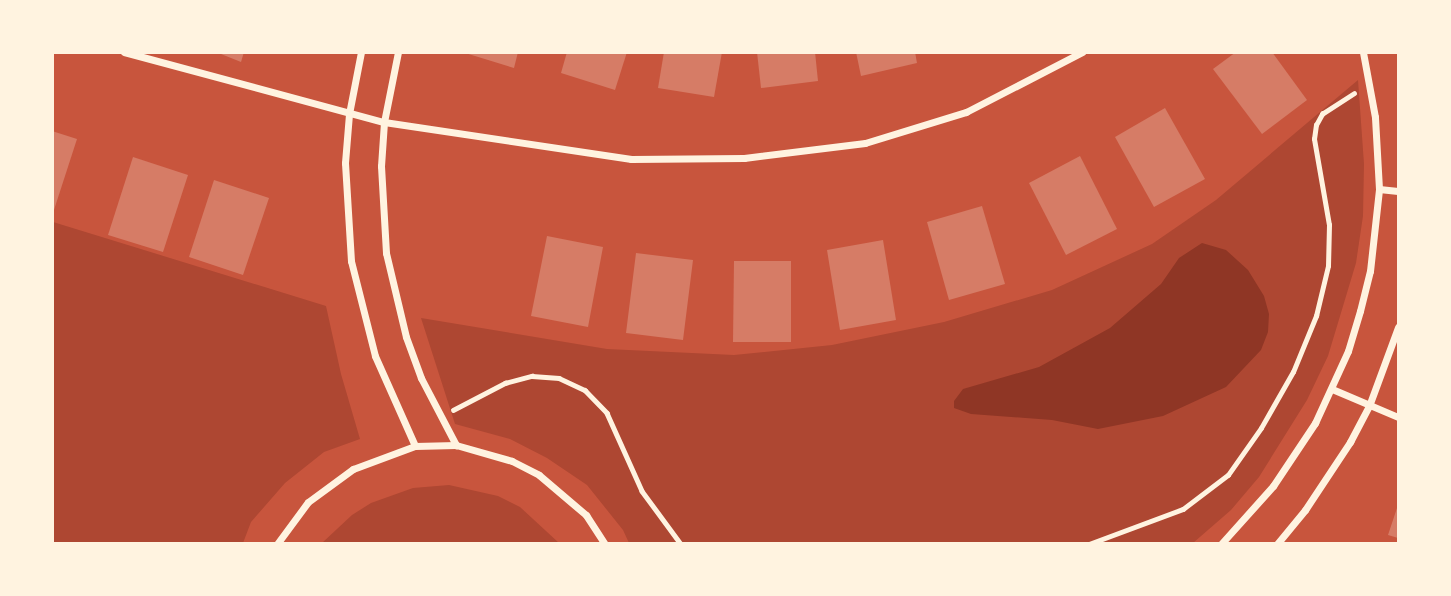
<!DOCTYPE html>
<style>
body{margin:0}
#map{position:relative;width:1451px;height:596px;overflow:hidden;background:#c8553d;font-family:Signika,sans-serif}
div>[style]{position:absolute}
.green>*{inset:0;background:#ae4732}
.water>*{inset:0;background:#8f3625}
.building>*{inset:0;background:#d67c66}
.path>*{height:4.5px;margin:-2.25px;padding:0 2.25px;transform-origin:2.25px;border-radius:2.25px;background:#fff3e0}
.minor>*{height:7px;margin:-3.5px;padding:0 3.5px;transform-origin:3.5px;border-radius:3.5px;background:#fff3e0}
span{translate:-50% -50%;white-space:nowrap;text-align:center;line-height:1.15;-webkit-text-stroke:7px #fff3e0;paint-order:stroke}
.frame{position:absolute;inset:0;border:54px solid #fff3e0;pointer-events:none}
</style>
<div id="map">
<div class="green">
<i style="clip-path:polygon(1358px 80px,1364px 164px,1363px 216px,1356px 263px,1328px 356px,1307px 400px,1259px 477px,1231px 510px,1193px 543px,629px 543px,623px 530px,587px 485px,547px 458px,510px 439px,455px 424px,421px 318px,607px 349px,734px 355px,832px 345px,944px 322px,1052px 290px,1152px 244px,1216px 200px)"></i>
<i style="clip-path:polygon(53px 222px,326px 306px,341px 374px,360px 439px,324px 452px,285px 483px,251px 522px,243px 543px,53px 543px)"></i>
<i style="clip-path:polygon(449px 485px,498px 496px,520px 507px,559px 543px,322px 543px,352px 515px,371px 503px,413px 488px)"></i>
</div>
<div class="water">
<i style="clip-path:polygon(1202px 243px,1226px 250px,1248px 270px,1264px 296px,1269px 314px,1268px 332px,1261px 350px,1226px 387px,1163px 416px,1098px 429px,1052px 420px,971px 414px,954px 408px,954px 401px,963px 389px,1039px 367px,1110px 328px,1161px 284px,1179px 258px)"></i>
</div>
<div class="building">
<i style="clip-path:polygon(216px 52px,244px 52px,241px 62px)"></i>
<i style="clip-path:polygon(462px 52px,518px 52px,514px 68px)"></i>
<i style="clip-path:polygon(567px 52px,627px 52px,615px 90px,561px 73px)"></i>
<i style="clip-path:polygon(664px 52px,722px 52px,714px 97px,658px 88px)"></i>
<i style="clip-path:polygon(757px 52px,815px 52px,818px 81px,761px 88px)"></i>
<i style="clip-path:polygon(856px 52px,915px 52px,917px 63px,861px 76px)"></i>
<i style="clip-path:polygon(1236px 52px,1272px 52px,1307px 100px,1262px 134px,1213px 69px)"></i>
<i style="clip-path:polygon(1165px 108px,1205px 179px,1154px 207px,1115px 137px)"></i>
<i style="clip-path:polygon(52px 131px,77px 139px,53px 213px,52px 213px)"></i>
<i style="clip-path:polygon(1080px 156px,1117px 229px,1066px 255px,1029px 183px)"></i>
<i style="clip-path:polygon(133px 157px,188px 175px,163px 252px,108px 235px)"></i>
<i style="clip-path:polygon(214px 180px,269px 198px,243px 275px,189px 257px)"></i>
<i style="clip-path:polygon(982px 206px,1005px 284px,949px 300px,927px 222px)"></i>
<i style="clip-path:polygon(547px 236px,603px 247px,588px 327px,531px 316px)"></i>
<i style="clip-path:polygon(883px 240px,896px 320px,840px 330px,827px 250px)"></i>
<i style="clip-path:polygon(636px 253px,693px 260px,683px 340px,626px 333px)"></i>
<i style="clip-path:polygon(734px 261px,791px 261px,791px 342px,733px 342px)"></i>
<i style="clip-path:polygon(1398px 505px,1398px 538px,1388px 535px)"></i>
</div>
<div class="path">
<i style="left:453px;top:410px;width:59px;rotate:-27.4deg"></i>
<i style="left:505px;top:383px;width:28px;rotate:-15deg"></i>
<i style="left:532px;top:376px;width:27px;rotate:4deg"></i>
<i style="left:559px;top:378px;width:29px;rotate:25deg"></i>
<i style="left:585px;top:390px;width:32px;rotate:46deg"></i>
<i style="left:607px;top:413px;width:85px;rotate:65.8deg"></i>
<i style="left:642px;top:491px;width:66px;rotate:53.7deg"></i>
<i style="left:1089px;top:544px;width:100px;rotate:-20.4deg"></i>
<i style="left:1183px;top:509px;width:56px;rotate:-37.1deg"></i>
<i style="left:1228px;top:475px;width:57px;rotate:-54.9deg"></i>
<i style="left:1261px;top:428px;width:64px;rotate:-60.3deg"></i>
<i style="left:1293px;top:372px;width:61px;rotate:-67.7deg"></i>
<i style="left:1316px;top:316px;width:51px;rotate:-76.5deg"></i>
<i style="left:1328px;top:266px;width:41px;rotate:-88.6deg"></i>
<i style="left:1329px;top:225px;width:87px;rotate:-99.9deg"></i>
<i style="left:1314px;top:139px;width:14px;rotate:-82deg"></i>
<i style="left:1316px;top:125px;width:13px;rotate:-61deg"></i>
<i style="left:1322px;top:114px;width:38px;rotate:-33deg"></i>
</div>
<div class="minor">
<i style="left:124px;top:52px;width:269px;rotate:15.1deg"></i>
<i style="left:384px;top:122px;width:250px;rotate:8.5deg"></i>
<i style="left:631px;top:159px;width:113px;rotate:-0.5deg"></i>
<i style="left:744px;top:158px;width:122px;rotate:-7.1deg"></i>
<i style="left:865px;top:143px;width:106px;rotate:-17.1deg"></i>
<i style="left:966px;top:112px;width:131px;rotate:-27.3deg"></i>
<i style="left:361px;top:52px;width:63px;rotate:101deg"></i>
<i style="left:349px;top:114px;width:49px;rotate:94.7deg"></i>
<i style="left:345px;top:163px;width:98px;rotate:86.5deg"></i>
<i style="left:351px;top:261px;width:98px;rotate:75.8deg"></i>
<i style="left:375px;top:356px;width:98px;rotate:66deg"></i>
<i style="left:398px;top:52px;width:71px;rotate:101.3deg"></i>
<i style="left:384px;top:122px;width:44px;rotate:93.9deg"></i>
<i style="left:381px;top:166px;width:87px;rotate:86.7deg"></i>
<i style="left:386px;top:253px;width:86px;rotate:76.6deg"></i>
<i style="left:406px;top:337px;width:44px;rotate:69.9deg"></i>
<i style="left:421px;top:378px;width:76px;rotate:62.4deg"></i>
<i style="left:1379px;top:189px;width:19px;rotate:6deg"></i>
<i style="left:1332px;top:389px;width:72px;rotate:23deg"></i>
<i style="left:277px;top:544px;width:52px;rotate:-53.6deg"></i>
<i style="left:308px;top:502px;width:56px;rotate:-36.3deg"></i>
<i style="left:353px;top:469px;width:66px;rotate:-20.4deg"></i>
<i style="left:415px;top:446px;width:41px;rotate:-1.4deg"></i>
<i style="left:456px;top:445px;width:58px;rotate:15.9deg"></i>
<i style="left:512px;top:461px;width:30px;rotate:27deg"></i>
<i style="left:539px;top:475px;width:62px;rotate:40.4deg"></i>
<i style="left:586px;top:515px;width:35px;rotate:57deg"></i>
<i style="left:1221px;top:544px;width:78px;rotate:-48.1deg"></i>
<i style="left:1273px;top:486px;width:76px;rotate:-56.3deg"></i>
<i style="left:1315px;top:423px;width:79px;rotate:-65.4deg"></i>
<i style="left:1348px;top:351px;width:42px;rotate:-73.3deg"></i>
<i style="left:1360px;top:311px;width:41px;rotate:-76deg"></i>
<i style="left:1370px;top:271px;width:82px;rotate:-83.7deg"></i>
<i style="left:1379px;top:189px;width:72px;rotate:-93.2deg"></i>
<i style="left:1375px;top:117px;width:66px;rotate:-100.5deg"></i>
<i style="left:1277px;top:544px;width:44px;rotate:-50.5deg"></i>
<i style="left:1305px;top:510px;width:82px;rotate:-56.5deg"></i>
<i style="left:1350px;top:442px;width:41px;rotate:-62.2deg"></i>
<i style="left:1369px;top:406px;width:84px;rotate:-69.8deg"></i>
</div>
<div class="frame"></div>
</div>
